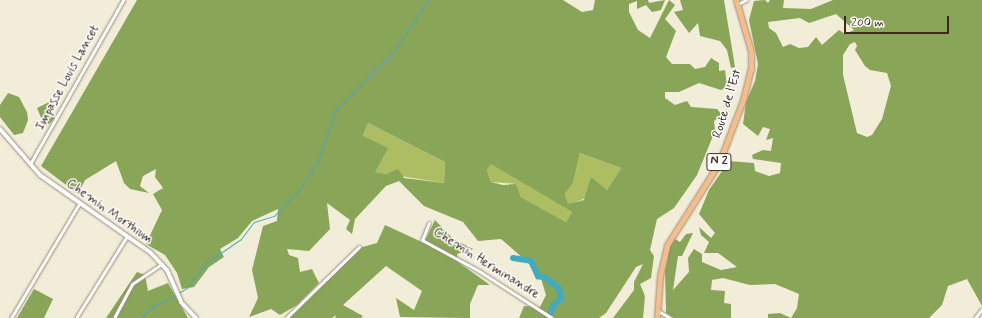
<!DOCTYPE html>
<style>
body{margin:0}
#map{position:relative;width:982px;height:318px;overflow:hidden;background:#f2edd8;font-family:Mynerve,sans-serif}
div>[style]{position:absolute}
.green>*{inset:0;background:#acbe61}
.forest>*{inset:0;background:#89a557}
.stream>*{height:1px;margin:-0.5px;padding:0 0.5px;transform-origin:0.5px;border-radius:0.5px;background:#41aac1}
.river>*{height:6px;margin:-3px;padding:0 3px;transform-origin:3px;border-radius:3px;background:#41aac1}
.roads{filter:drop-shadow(0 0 1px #968c7b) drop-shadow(0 0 1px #968c7b)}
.minor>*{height:3px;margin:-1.5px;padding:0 1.5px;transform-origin:1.5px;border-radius:1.5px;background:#fff}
.tertiary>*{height:4px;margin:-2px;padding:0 2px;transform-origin:2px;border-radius:2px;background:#fff}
.primary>*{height:5px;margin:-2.5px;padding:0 2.5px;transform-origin:2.5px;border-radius:2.5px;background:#f7bd88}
span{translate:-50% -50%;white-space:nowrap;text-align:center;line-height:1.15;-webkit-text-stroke:3px #fff;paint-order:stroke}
.shield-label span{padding:1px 3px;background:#fff;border:1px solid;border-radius:3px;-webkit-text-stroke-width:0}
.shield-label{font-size:12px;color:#3b2a1e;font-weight:700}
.street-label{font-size:13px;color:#3b2a1e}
.scale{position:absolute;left:844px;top:16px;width:105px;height:18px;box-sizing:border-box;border:2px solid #3b2a1e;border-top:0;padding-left:5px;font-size:12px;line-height:14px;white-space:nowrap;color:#3b2a1e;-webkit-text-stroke:3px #fff;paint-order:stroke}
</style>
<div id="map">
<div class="green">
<i style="clip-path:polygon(368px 123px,445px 162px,444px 183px,374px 172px,363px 136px)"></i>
<i style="clip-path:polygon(580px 153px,621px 168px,607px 190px,568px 205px,565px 194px,573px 183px)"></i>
<i style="clip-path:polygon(491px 163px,572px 212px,566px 222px,521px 197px,516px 184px,491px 182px,487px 170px)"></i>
</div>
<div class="forest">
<i style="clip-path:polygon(evenodd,137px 0,563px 0,582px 12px,593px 10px,595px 0,648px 0,649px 3px,665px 0,661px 10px,652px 12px,646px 5px,637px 9px,637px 1px,629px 4px,629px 12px,638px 30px,650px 38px,669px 0,675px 5px,665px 19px,676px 31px,666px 57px,672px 64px,690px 64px,695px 69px,705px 67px,711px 58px,719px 63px,719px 71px,725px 70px,727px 87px,721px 90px,699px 83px,679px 92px,665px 92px,665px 98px,675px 105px,687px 101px,691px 107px,717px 109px,722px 115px,714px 121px,715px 131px,697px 175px,674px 208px,657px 219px,650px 250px,654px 256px,651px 278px,640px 284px,645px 296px,643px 318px,613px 318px,634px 290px,634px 282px,643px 264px,636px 267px,606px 313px,599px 318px,519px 318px,524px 306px,540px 307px,546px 295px,539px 272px,501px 239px,478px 241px,463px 222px,424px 206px,399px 181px,386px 186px,355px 219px,352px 234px,346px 229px,350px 220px,327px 203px,330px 229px,309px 251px,287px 249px,289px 255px,298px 258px,300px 272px,312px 269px,319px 283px,297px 305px,280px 315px,271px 309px,249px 317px,258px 298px,252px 270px,263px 226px,277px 221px,278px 209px,252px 221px,238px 238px,220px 249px,224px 257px,209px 267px,194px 287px,182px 289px,177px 273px,165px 255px,146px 244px,162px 210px,153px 194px,163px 188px,155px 177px,156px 169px,143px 176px,140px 186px,149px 193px,130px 189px,124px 183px,116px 161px,85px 180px,78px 194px,41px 166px,137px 0,368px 123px,445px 162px,444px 183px,404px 178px,398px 169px,387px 174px,375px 172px,388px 148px,363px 136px,368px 123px,137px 0,580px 153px,621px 168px,607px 190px,591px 177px,584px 200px,568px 204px,565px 194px,573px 183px,580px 153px,137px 0,491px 164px,572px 212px,566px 222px,521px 197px,516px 184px,503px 185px,491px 182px,487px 170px,491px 164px)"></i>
<i style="clip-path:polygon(680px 0,724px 0,735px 67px,731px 68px,727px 50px,720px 41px,700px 36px,698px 23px,689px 33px,674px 12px,683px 10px)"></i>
<i style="clip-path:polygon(evenodd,765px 0,768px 3px,770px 0,784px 0,783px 8px,811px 9px,833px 0,982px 0,982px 306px,967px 279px,948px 286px,942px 305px,929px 318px,768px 318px,768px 314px,780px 313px,791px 318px,797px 308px,799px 294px,775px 284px,750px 285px,723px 278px,712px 280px,711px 290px,725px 291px,724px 303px,731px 304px,731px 318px,674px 318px,666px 313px,665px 271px,670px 247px,675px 239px,680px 242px,686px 234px,693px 233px,682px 256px,678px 256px,673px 290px,689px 272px,688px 258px,694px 249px,702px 254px,702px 262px,721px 270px,737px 267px,718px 253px,704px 253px,709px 242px,701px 235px,699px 227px,711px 238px,715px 233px,699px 214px,709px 190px,729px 161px,754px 163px,755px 171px,769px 176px,780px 173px,781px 163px,753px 159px,752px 155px,763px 150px,771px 151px,773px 138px,766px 140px,770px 129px,763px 127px,758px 136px,743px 124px,746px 102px,755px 81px,758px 64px,749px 20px,754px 1px,765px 0,836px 14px,854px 30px,845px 34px,839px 30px,822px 45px,816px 37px,808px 47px,799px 48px,790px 44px,783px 47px,776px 33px,769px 28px,768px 22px,800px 18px,809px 23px,836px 14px,765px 0,855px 42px,857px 46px,855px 50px,865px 66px,870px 70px,887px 73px,891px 86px,882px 119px,872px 135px,867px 137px,857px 133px,843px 75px,843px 55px,850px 44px,855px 42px)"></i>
<i style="clip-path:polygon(8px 93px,19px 97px,27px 112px,28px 120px,23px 133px,14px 135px,0 117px,0 105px)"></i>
<i style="clip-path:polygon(49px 102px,48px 113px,53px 113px,55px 118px,49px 124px,42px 120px,37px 108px)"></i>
<i style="clip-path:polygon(435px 220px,453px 239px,473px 249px,457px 254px,458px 262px,490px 285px,478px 285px,470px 304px,470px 318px,400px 317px,396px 298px,414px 310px,422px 291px,386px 266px,343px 305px,363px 316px,361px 318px,335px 318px,336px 315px,332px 318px,290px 318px,359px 248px,377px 243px,385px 225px,424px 243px)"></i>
<i style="clip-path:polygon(137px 272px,145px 275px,148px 291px,168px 283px,188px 318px,106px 318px)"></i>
<i style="clip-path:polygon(34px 289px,53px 299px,44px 318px,17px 318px)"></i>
</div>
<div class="stream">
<i style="left:178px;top:293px;width:10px;rotate:-29deg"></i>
<i style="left:187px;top:288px;width:31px;rotate:-53deg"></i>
<i style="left:206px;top:263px;width:42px;rotate:-34.4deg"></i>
<i style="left:241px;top:239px;width:21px;rotate:-53deg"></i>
<i style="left:254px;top:222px;width:21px;rotate:-17deg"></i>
<i style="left:274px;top:216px;width:36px;rotate:-46deg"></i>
<i style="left:299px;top:190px;width:35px;rotate:-57deg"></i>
<i style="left:318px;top:161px;width:53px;rotate:-71.2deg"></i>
<i style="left:335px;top:111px;width:82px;rotate:-45deg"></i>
<i style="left:393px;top:53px;width:64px;rotate:-56.6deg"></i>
<i style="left:140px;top:318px;width:20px;rotate:-41deg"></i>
<i style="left:155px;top:305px;width:23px;rotate:-25deg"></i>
</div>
<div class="river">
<i style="left:513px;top:258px;width:18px;rotate:9deg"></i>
<i style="left:531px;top:261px;width:17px;rotate:65deg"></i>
<i style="left:538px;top:276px;width:8px;rotate:14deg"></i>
<i style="left:546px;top:278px;width:16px;rotate:38deg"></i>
<i style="left:559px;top:288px;width:11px;rotate:80deg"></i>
<i style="left:561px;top:299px;width:11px;rotate:139deg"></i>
<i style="left:553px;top:306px;width:6px;rotate:108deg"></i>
</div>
<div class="roads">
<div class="minor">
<i style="left:738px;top:4px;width:9px;rotate:-27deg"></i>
<i style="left:30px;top:164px;width:189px;rotate:-60.4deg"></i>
<i style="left:429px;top:223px;width:18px;rotate:112deg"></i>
<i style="left:422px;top:240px;width:65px;rotate:28.5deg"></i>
<i style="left:479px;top:271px;width:87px;rotate:32.8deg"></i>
<i style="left:660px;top:312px;width:12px;rotate:31deg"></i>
<i style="left:11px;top:318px;width:133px;rotate:-59.2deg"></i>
<i style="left:76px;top:318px;width:97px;rotate:-58.1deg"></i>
<i style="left:114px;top:318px;width:38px;rotate:-62deg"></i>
<i style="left:132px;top:284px;width:36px;rotate:-34deg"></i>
<i style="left:286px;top:318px;width:102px;rotate:-44.2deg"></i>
<i style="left:975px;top:318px;width:11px;rotate:-52deg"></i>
</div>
<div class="tertiary">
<i style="left:0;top:129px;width:61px;rotate:49deg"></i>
<i style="left:40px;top:175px;width:136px;rotate:35.1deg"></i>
<i style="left:151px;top:253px;width:23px;rotate:47deg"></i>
<i style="left:167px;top:270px;width:35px;rotate:66deg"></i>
<i style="left:181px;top:302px;width:22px;rotate:47deg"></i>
</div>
<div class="primary">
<i style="left:657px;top:318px;width:42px;rotate:-85.9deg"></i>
<i style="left:660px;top:276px;width:32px;rotate:-77deg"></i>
<i style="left:667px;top:245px;width:97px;rotate:-57.6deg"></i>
<i style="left:719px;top:163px;width:67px;rotate:-69.1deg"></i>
<i style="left:743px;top:100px;width:32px;rotate:-76deg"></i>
<i style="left:751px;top:69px;width:18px;rotate:-90deg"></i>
<i style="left:751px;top:51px;width:53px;rotate:-106.4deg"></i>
</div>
</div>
<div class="shield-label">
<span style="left:719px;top:162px">N 2</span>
</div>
<div class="street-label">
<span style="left:68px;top:78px;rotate:-61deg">Impasse Louis Lancet</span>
<span style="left:728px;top:104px;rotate:-73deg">Route de l'Est</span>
<span style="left:109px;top:212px;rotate:35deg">Chemin Morthium</span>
<span style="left:486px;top:264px;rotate:32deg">Chemin Herminandre</span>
</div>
<div class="scale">200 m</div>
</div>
